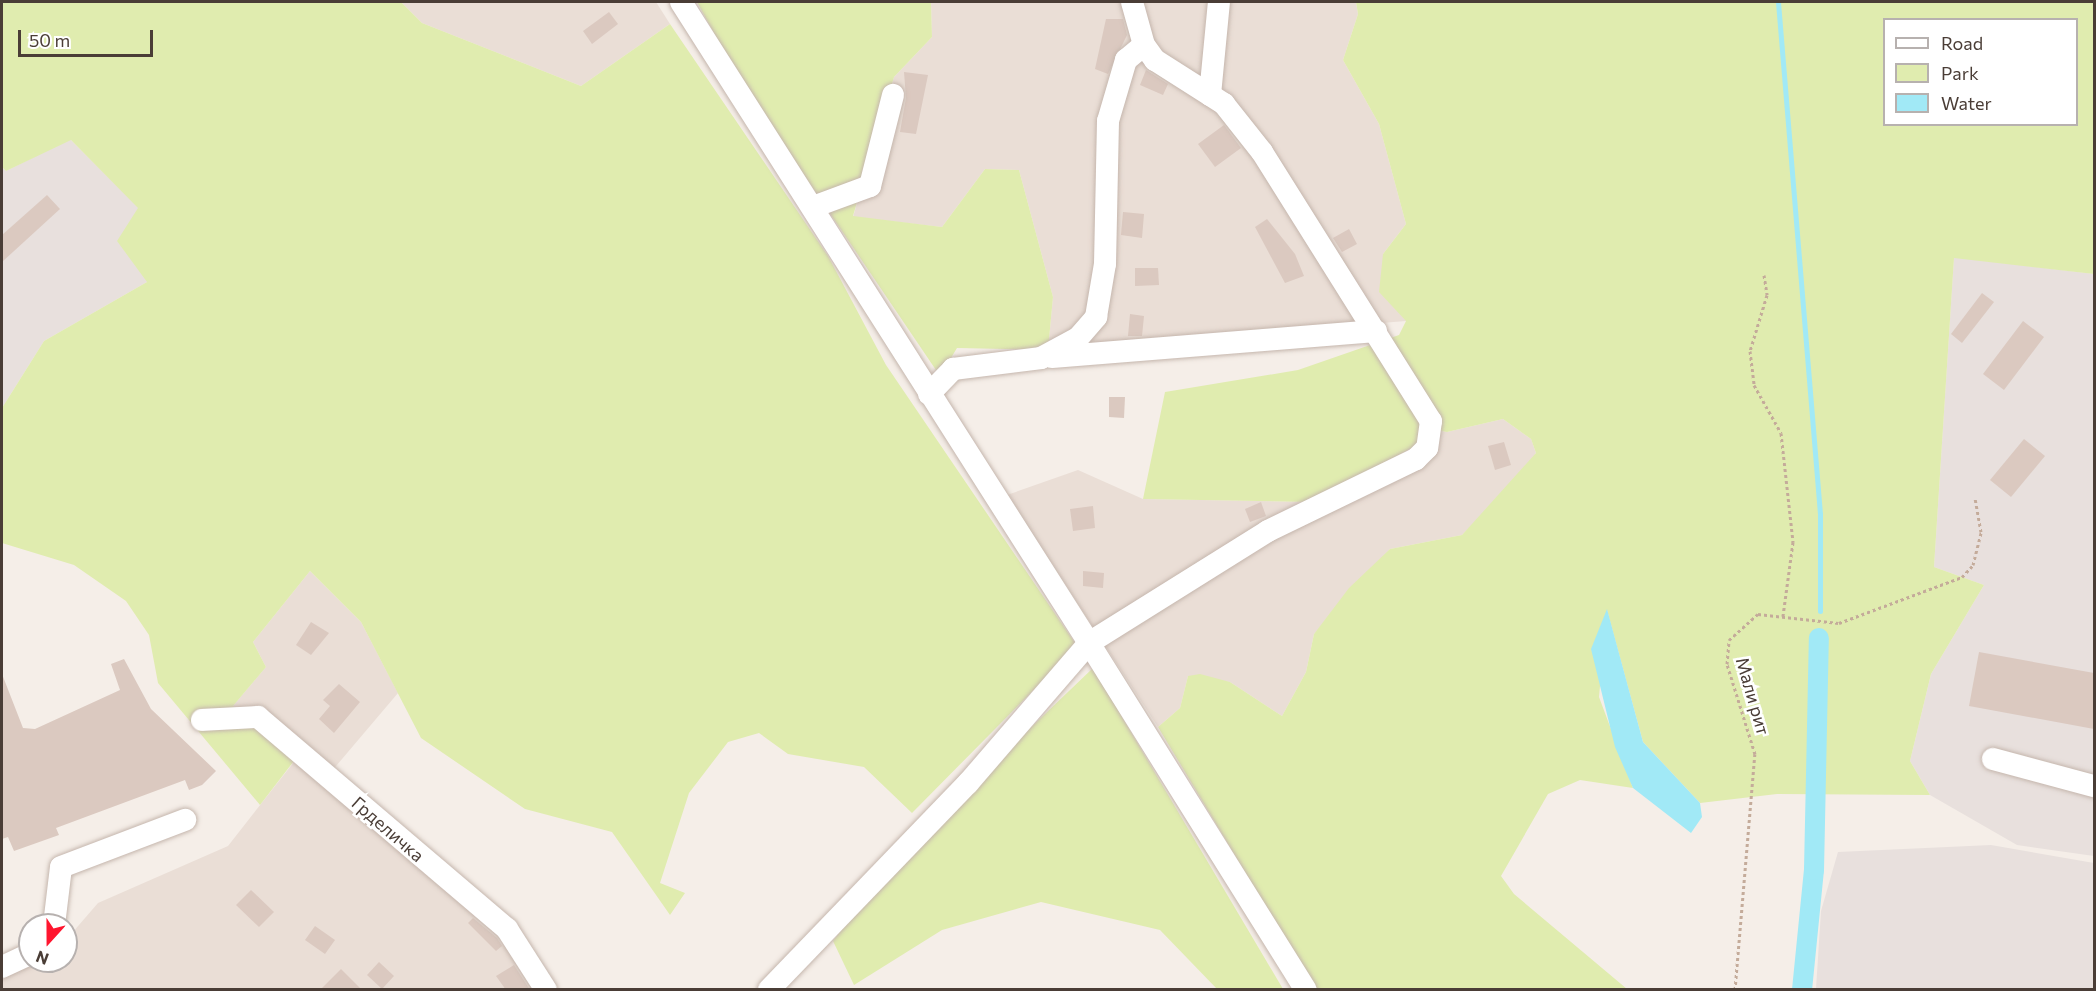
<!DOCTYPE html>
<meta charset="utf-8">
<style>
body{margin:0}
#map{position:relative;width:2096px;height:991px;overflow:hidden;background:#f5eee8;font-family:Commissioner,sans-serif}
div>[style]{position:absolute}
.residential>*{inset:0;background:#eaded6}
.industrial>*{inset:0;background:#e8e0dd}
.green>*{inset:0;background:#e0ecaf}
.water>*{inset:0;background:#a1e9f6}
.stream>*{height:5px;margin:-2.5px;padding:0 2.5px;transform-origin:2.5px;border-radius:2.5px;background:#a1e9f6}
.canal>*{height:20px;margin:-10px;padding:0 10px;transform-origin:10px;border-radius:10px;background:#a1e9f6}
.building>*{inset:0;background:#dbc9c0}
.path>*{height:3px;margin-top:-1.5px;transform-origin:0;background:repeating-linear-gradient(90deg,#c4ab9a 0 3px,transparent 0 6px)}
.roads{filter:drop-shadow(0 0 2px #c5b6ad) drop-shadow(0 0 2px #c5b6ad)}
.minor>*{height:22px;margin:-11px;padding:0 11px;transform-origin:11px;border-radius:11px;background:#fff}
span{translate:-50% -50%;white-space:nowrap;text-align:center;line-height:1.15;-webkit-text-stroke:5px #fff;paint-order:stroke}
.street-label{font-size:18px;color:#4a3d36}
.frame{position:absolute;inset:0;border:3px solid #4a3d36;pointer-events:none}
.legend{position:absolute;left:1883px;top:18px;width:195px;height:108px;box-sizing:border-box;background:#fff;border:2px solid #b7b1af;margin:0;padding:8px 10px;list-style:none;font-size:18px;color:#4a3d36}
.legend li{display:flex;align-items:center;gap:12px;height:30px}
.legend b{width:30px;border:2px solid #b7b1af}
.north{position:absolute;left:18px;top:913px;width:60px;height:60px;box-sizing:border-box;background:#fff;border:2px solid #b7b1af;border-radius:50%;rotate:201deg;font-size:16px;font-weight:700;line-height:24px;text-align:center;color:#4a3d36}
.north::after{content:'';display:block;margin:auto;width:21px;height:27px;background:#ff162f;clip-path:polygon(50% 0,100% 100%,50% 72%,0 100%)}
.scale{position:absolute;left:18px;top:30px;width:135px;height:27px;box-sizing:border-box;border:3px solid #4a3d36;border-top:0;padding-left:8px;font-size:18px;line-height:21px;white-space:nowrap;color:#4a3d36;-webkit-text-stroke:4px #fff;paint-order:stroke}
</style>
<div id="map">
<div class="residential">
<i style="clip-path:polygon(401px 2px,656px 2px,670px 24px,581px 86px,422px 23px)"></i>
<i style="clip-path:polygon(931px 2px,1356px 2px,1358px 14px,1343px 60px,1379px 124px,1406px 224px,1383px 254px,1406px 321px,1048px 350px,1053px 297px,1019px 170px,985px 169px,942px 227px,853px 217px,894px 77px,932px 37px)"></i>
<i style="clip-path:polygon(1503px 419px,1531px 439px,1536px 453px,1523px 473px,1462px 535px,1390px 549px,1314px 634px,1306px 672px,1282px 716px,1230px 682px,1188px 676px,1180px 708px,1158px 727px,1007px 495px,1078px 470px,1143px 499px,1310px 502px,1423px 428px,1447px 432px)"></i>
<i style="clip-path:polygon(310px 571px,361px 622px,398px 693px,331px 772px,476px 892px,551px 989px,2px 990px,2px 976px,37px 961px,66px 961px,66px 940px,98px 903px,228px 846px,297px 758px,232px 707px,266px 667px,253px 642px)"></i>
</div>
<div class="industrial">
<i style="clip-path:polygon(70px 139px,139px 208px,147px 282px,44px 341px,2px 408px,2px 167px,6px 171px)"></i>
<i style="clip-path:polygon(1954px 257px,2094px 274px,2094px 856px,2017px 845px,1930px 795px,1910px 761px,1931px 674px,1984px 585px,1934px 567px)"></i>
<i style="clip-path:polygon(1991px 845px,2094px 863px,2094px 989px,1816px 989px,1821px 911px,1838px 852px)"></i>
</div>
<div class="green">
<i style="clip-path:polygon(2px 2px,401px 2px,422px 23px,581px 86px,670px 24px,828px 256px,886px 365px,1077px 646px,912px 813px,864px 767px,788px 754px,759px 733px,728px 742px,689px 793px,660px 883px,685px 893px,670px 915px,612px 832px,525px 809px,421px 738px,361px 622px,310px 571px,253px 642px,266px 667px,233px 706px,297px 757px,260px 805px,158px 683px,149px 635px,126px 601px,74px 565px,2px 543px,2px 408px,44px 341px,147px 282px,117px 241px,138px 208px,71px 140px,6px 171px,2px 167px)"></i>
<i style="clip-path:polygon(697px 2px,931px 2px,932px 37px,894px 77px,853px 216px,942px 227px,985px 169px,1019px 170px,1053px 297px,1048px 350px,957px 348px,940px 376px,739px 79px)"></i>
<i style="clip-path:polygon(evenodd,1356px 2px,2094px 2px,2094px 274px,1954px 258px,1934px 567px,1984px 585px,1931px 674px,1910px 761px,1930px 795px,1777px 794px,1700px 803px,1643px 742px,1607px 610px,1599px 697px,1633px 788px,1580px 780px,1548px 794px,1501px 876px,1514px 894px,1627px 989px,1315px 989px,1158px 727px,1180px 708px,1188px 676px,1200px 674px,1230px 682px,1282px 716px,1306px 672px,1314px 634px,1349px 588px,1390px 549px,1462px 535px,1536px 453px,1531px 439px,1503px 419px,1447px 432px,1423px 428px,1417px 445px,1311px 502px,1143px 499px,1165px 392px,1298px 370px,1399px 335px,1406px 321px,1379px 292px,1383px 254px,1406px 224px,1379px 124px,1343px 60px,1358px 14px,1356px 2px,1884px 20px,2076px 20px,2076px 124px,1884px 124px,1884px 20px)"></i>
<i style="clip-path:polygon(1093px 668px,1283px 989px,1217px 989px,1160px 930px,1041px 902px,942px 930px,854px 985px,833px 941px,903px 850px)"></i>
</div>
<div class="water">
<i style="clip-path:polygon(1607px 609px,1643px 742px,1700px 803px,1702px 817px,1691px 833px,1633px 788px,1615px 747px,1591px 649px)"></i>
</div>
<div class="stream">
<i style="left:1778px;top:2px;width:514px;rotate:85.31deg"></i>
<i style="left:1820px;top:514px;width:97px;rotate:90deg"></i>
</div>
<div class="canal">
<i style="left:1802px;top:990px;width:121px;rotate:-84.3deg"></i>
<i style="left:1814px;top:870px;width:232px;rotate:-88.8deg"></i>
</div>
<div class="building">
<i style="clip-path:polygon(609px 12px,618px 24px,592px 44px,583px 31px)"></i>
<i style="clip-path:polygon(1106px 19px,1123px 19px,1127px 35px,1108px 74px,1095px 69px)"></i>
<i style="clip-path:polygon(1146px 70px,1168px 84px,1163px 95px,1140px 85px)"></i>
<i style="clip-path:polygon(904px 72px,928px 75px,916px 134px,900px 132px,906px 98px)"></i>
<i style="clip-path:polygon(1224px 125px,1241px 148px,1215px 167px,1198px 144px)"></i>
<i style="clip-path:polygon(47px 195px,60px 209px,2px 262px,2px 235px)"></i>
<i style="clip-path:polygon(1123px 212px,1144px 214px,1142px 238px,1121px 235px)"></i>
<i style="clip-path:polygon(1267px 219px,1295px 254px,1304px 276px,1285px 283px,1255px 227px)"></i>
<i style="clip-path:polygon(1349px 229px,1357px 244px,1342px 252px,1333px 238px)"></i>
<i style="clip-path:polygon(1135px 268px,1158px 268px,1159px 285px,1135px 286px)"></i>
<i style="clip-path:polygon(1982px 293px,1994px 302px,1962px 343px,1951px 334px)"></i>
<i style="clip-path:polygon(1130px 314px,1144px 316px,1142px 336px,1128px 336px)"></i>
<i style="clip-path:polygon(2023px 321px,2044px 337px,2004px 390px,1983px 374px)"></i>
<i style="clip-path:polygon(1109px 397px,1125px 397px,1124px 418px,1109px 417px)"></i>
<i style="clip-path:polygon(2024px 439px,2045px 456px,2011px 497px,1990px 480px)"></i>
<i style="clip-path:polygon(1504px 442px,1511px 465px,1495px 470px,1488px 446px)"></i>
<i style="clip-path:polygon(1261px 502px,1266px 516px,1250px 522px,1245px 509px)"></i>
<i style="clip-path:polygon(1093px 506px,1095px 528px,1073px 531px,1070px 509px)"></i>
<i style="clip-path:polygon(1083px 571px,1104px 573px,1103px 588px,1083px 586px)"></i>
<i style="clip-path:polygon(311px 622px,329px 633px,311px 655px,296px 645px)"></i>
<i style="clip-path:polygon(1979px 652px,2094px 673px,2094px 729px,1969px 706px)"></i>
<i style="clip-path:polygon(124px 659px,151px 709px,216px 771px,202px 785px,189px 790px,185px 780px,56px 828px,59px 835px,14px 851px,8px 837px,2px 839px,2px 674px,23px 728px,35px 729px,120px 690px,111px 664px)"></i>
<i style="clip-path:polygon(339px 684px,360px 702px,334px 733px,319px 719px,330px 706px,323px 700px)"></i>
<i style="clip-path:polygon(251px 890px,274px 912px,259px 927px,236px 905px)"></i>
<i style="clip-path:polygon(473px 918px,497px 938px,502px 946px,496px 951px,468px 923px)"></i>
<i style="clip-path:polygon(315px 926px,335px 940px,325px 954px,305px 940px)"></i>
<i style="clip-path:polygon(379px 962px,394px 976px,382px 989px,367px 975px)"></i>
<i style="clip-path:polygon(514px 965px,530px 990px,506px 990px,496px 976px)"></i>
<i style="clip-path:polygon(341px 969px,362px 990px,320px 990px)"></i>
</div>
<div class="path">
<i style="left:1764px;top:275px;width:20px;rotate:81deg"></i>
<i style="left:1767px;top:295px;width:59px;rotate:106.9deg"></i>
<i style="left:1750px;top:351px;width:34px;rotate:83deg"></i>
<i style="left:1754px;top:385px;width:55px;rotate:60.6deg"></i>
<i style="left:1781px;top:433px;width:110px;rotate:83.7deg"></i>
<i style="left:1793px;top:542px;width:75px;rotate:97.7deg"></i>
<i style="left:1735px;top:990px;width:237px;rotate:-85.2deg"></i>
<i style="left:1755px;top:754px;width:94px;rotate:-107.3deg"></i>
<i style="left:1727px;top:664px;width:24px;rotate:-85deg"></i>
<i style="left:1729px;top:640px;width:39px;rotate:-42deg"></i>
<i style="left:1758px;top:614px;width:81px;rotate:6.3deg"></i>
<i style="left:1839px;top:623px;width:131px;rotate:-20.5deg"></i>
<i style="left:1962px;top:577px;width:16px;rotate:-47deg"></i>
<i style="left:1973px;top:565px;width:34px;rotate:-76deg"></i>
<i style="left:1981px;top:532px;width:34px;rotate:-100deg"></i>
</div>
<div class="roads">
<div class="minor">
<i style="left:681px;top:2px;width:760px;rotate:57.52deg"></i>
<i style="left:1089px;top:643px;width:185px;rotate:130.8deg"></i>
<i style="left:968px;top:783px;width:287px;rotate:133.9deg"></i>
<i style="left:1132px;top:2px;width:45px;rotate:74.4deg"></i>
<i style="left:1144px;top:45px;width:19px;rotate:54deg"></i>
<i style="left:1155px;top:60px;width:82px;rotate:32.5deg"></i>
<i style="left:1224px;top:104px;width:61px;rotate:51.6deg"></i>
<i style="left:1262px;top:152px;width:318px;rotate:57.9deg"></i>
<i style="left:1431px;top:421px;width:27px;rotate:98deg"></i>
<i style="left:1427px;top:448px;width:16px;rotate:135deg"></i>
<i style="left:1416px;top:459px;width:165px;rotate:154.1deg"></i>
<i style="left:1268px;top:531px;width:211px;rotate:148deg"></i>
<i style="left:1089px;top:643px;width:409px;rotate:58deg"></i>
<i style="left:1210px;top:95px;width:93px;rotate:-84.5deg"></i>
<i style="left:813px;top:207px;width:61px;rotate:-20.2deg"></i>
<i style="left:870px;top:186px;width:94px;rotate:-75.8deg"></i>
<i style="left:1052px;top:357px;width:325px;rotate:-4.6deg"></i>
<i style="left:929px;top:394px;width:35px;rotate:-46deg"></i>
<i style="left:953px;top:369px;width:89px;rotate:-7.1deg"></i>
<i style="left:1041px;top:358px;width:42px;rotate:-28.4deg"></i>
<i style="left:1078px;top:338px;width:28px;rotate:-49deg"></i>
<i style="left:1096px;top:317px;width:54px;rotate:-80.4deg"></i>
<i style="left:1105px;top:264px;width:143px;rotate:-88.8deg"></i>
<i style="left:1108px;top:121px;width:64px;rotate:-73.6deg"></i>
<i style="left:1126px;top:60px;width:23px;rotate:-40deg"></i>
<i style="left:202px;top:720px;width:56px;rotate:-3.1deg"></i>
<i style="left:258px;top:717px;width:327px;rotate:40.4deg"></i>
<i style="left:507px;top:929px;width:72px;rotate:57.4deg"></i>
<i style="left:1993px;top:759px;width:105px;rotate:15deg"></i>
<i style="left:54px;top:925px;width:58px;rotate:-83.1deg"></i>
<i style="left:61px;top:867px;width:133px;rotate:-20.8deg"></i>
<i style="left:2px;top:967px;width:31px;rotate:-25deg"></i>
</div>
</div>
<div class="street-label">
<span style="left:1753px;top:696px;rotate:74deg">Мали рит</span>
<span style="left:388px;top:829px;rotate:41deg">Грделичка</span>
</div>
<div class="frame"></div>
<ul class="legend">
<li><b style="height:8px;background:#fff"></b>Road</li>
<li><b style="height:16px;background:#e0ecaf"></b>Park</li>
<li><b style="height:16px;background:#a1e9f6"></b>Water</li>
</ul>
<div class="north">N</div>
<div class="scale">50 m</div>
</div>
